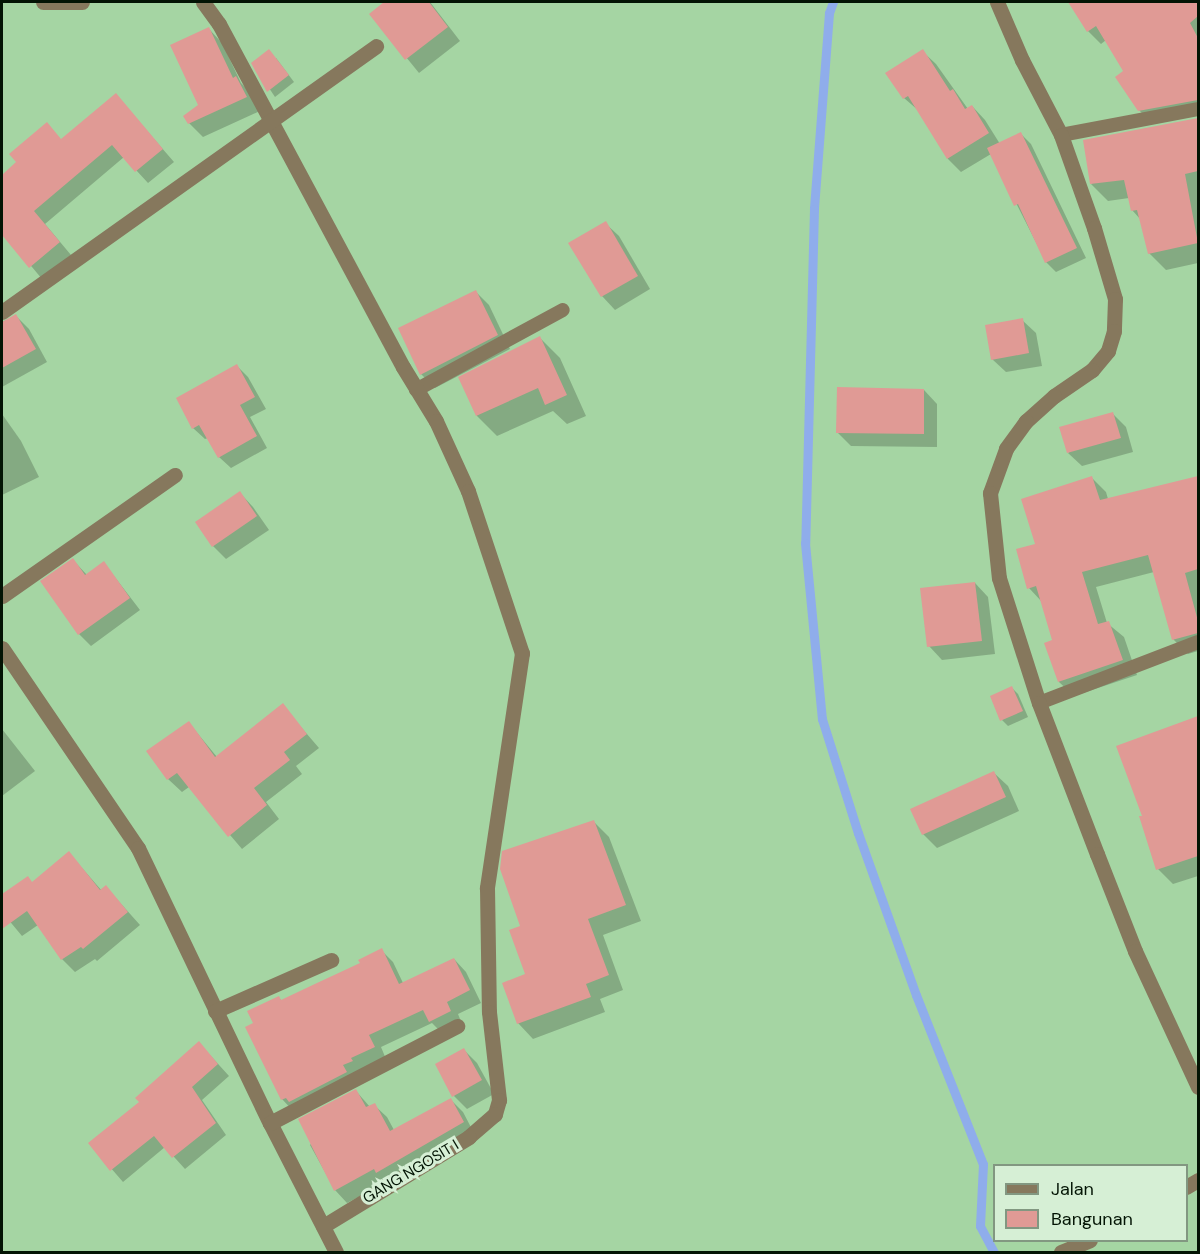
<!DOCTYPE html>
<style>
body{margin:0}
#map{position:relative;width:1200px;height:1254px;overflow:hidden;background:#a5d5a3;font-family:"DM Sans",sans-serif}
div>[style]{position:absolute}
.shadow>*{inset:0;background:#0003}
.stream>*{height:9px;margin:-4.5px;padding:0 4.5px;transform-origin:4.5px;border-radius:4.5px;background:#8fadeb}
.building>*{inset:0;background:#e09a95}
.service>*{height:14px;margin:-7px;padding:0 7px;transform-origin:7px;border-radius:7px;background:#86785d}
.minor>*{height:15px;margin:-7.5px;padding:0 7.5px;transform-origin:7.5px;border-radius:7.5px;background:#86785d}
.tertiary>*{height:15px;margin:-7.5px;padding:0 7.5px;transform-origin:7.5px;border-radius:7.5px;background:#86785d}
span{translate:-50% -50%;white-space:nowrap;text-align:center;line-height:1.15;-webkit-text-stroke:6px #d6efd5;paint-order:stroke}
.street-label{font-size:15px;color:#031404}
.frame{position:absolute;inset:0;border:3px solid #031404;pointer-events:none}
.legend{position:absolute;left:993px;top:1164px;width:195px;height:78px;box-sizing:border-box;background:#d6efd5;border:2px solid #829781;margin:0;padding:8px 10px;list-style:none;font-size:18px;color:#031404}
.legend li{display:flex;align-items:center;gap:12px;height:30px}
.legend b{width:30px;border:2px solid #829781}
</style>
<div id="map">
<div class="shadow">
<i style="clip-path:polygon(387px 2px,430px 2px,460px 41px,419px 73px,371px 14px)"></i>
<i style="clip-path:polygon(1069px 2px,1198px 2px,1198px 115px,1152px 124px,1139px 110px,1125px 71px,1106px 40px,1101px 44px,1088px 31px)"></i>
<i style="clip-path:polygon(209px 29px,222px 43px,241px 83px,249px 91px,260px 111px,203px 137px,189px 123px,199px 106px)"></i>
<i style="clip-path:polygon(922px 51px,936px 64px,968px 109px,972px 106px,985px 120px,1000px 144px,1021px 134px,1031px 144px,1086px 258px,1056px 272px,1046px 262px,991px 154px,961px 172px,948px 159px,919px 111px,904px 98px)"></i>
<i style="clip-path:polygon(276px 58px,294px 82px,275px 97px,253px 64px)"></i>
<i style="clip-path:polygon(116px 95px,174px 162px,148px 183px,124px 157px,45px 224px,71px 255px,42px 279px,2px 231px,2px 177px,19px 162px,62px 140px)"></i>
<i style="clip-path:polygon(1195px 120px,1198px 123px,1198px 263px,1166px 270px,1149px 253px,1141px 220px,1132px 210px,1129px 198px,1108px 201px,1091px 184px)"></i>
<i style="clip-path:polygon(605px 223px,619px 236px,650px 289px,615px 310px,602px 296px)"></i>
<i style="clip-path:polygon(476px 292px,489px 305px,510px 349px,435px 388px,421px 374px)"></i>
<i style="clip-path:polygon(16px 316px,29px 329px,47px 362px,2px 387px,2px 322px)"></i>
<i style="clip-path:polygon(1022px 320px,1036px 333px,1042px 366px,1006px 372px,992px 359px)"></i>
<i style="clip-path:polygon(540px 338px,560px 358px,586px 416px,567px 424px,553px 411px,497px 436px,477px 416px,460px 378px)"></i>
<i style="clip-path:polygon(237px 366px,248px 377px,266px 409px,250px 417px,267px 448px,231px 468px,219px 457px,208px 438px,205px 439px,193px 428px)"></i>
<i style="clip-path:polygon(924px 390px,937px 404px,937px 447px,851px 446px,837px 432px)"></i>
<i style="clip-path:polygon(2px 414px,21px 441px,39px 477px,2px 495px)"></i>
<i style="clip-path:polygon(1113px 414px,1126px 427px,1133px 452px,1082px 466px,1068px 453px)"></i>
<i style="clip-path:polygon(1091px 477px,1106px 492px,1108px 499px,1198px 477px,1198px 651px,1188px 654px,1173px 639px,1154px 572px,1096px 587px,1107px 623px,1124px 637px,1137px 675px,1074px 696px,1059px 682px,1054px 641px,1042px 602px,1029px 588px,1037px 545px)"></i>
<i style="clip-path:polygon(240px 493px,253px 507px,269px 530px,226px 559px,213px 546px)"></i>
<i style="clip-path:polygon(73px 560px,87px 575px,104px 563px,140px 610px,91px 646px,79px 634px)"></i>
<i style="clip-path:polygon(975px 583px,988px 597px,995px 654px,942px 660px,929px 646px)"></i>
<i style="clip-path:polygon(1012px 688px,1018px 694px,1028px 717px,1008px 726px,1002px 720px)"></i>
<i style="clip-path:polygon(282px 705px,319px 748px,296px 766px,302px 774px,266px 802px,279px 819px,242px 849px,189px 787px,182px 792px,168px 779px,189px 723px,217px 757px)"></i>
<i style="clip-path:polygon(1198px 717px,1198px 876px,1173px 884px,1158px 869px,1144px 816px,1118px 747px)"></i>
<i style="clip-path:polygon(2px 729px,35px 771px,2px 796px)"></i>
<i style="clip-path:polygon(994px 773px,1008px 786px,1019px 811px,937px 848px,923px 834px)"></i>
<i style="clip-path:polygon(593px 821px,609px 837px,641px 921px,603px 935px,623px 990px,600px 999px,605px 1012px,533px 1039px,518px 1023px,527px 975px,522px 927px)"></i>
<i style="clip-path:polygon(69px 853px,102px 891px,106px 887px,140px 925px,97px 961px,95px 959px,75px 972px,62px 959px,38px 925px,22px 936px,2px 912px,2px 896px,27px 878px,33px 884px)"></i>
<i style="clip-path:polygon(381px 950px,393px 962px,403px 983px,454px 959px,466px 972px,481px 1003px,458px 1014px,462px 1024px,442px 1033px,432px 1023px,381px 1047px,386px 1059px,294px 1112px,282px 1099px,255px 1024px,279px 998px,282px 1001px,362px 964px)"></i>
<i style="clip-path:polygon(464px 1050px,477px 1063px,494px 1094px,467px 1109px,454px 1096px)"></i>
<i style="clip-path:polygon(210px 1055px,229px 1076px,202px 1100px,226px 1135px,185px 1169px,165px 1147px,123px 1182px,90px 1144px,141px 1102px)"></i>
<i style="clip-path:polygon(356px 1091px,370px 1107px,374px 1105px,387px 1117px,394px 1130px,451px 1100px,463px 1112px,475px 1135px,347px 1203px,335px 1190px,310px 1145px)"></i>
</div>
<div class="stream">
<i style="left:833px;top:2px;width:12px;rotate:110deg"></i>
<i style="left:829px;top:13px;width:197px;rotate:94.4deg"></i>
<i style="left:814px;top:209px;width:334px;rotate:91.5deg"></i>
<i style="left:805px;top:543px;width:177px;rotate:84.5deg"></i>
<i style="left:822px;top:719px;width:120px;rotate:72.5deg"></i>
<i style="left:858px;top:833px;width:172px;rotate:70.3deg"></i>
<i style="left:916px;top:995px;width:182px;rotate:68.4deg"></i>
<i style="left:983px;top:1164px;width:62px;rotate:92.8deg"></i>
<i style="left:980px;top:1226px;width:30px;rotate:62deg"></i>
</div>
<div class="building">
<i style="clip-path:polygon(384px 2px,429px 2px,448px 27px,405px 60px,369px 14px)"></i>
<i style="clip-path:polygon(1068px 2px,1198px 2px,1198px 16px,1190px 23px,1198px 38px,1198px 100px,1138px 111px,1115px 77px,1123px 71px,1096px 26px,1087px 32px)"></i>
<i style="clip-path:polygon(209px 27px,233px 78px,236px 76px,247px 97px,188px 124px,183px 116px,198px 105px,170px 45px)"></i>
<i style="clip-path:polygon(269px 49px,289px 75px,267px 92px,251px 63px)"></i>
<i style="clip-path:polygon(923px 49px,950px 91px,953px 89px,965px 109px,972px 105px,989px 133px,947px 159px,908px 96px,903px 99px,885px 73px)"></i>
<i style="clip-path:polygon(116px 93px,163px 149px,135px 172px,112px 145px,34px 211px,60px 242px,29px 268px,2px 235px,2px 175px,16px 162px,9px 154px,47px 122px,61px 139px)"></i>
<i style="clip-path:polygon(1198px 118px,1198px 171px,1185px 174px,1198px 243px,1148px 254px,1137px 210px,1131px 211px,1124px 180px,1090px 184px,1083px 140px)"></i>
<i style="clip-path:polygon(1021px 132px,1077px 248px,1045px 263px,1018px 204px,1014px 206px,987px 148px)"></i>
<i style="clip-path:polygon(606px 221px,638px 276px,601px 297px,568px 243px)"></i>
<i style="clip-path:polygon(476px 290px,498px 335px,420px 375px,398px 328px)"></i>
<i style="clip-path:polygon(16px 314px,36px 349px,2px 368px,2px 322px)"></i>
<i style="clip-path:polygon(1023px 318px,1029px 353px,991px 360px,985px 325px)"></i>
<i style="clip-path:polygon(540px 336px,567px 395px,545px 405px,538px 388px,476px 416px,458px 377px)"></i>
<i style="clip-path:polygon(237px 364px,255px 397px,240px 405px,257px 436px,218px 458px,199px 425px,192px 429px,176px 398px)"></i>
<i style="clip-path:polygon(837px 387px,924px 389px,924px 434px,836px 433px)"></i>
<i style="clip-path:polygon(1113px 412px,1121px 438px,1067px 453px,1059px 427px)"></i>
<i style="clip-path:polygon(1092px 476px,1100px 500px,1198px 476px,1198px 569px,1185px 573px,1198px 621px,1198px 633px,1172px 640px,1148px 555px,1082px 572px,1098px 624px,1109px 621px,1123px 660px,1058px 682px,1044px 643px,1052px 640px,1036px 586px,1027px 589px,1016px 549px,1035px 544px,1021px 499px)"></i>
<i style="clip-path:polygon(240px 491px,257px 516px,212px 547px,195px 522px)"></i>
<i style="clip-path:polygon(73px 558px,85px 575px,104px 561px,130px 598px,78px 635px,40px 581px)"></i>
<i style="clip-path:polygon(975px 582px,982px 641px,927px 647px,920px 588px)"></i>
<i style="clip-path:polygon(1012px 686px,1023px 711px,1000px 721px,990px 696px)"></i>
<i style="clip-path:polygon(283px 703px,307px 734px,284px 752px,290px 760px,254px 788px,267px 805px,228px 837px,177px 773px,167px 780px,146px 751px,189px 721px,215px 757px)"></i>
<i style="clip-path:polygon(1198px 716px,1198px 856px,1156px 870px,1139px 816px,1142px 816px,1116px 746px)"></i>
<i style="clip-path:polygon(994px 771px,1006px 797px,922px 835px,910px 809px)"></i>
<i style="clip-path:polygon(594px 820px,626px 905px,588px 919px,609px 975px,586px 984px,591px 997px,517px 1024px,502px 983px,525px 974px,509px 930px,520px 926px,500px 869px,502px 851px)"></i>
<i style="clip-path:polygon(69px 851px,100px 890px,106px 885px,128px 912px,83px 949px,81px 947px,61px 960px,27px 911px,2px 929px,2px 894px,28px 876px,32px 882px)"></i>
<i style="clip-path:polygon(382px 948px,399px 984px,454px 958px,470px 990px,447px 1002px,451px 1011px,429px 1022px,423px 1010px,369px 1035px,375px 1047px,351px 1058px,353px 1061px,343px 1065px,347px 1072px,289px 1102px,286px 1098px,281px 1100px,245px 1027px,253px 1023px,247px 1011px,279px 996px,281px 1000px,317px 983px,360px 963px,358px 960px)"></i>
<i style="clip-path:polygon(199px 1041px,218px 1064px,192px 1087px,216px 1123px,172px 1158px,154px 1136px,110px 1171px,88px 1143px,139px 1102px,135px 1098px)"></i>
<i style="clip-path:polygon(464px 1048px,482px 1080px,452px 1097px,435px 1064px)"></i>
<i style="clip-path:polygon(356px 1089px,366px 1107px,375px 1103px,390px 1131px,451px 1098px,464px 1122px,376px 1173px,374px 1169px,334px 1191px,298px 1119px)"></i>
</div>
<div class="service">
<i style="left:1061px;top:135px;width:139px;rotate:-10.7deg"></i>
<i style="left:416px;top:390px;width:167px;rotate:-28.6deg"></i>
<i style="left:1039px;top:703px;width:170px;rotate:-21deg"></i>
</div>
<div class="minor">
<i style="left:43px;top:2px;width:39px"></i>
<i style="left:203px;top:2px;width:27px;rotate:54deg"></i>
<i style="left:219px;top:24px;width:389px;rotate:61.8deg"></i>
<i style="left:403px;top:367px;width:63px;rotate:58.6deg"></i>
<i style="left:436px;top:421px;width:77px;rotate:65.4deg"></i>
<i style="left:468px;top:491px;width:171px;rotate:71.6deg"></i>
<i style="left:522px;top:653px;width:238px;rotate:98.5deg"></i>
<i style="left:487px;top:888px;width:124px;rotate:89.1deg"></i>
<i style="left:489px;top:1012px;width:89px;rotate:83.5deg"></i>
<i style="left:499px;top:1100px;width:15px;rotate:106deg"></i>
<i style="left:495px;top:1114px;width:35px;rotate:139deg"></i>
<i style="left:469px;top:1137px;width:171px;rotate:148.6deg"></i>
<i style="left:2px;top:312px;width:459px;rotate:-35.4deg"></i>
<i style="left:2px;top:596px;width:211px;rotate:-35deg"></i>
<i style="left:2px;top:648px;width:242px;rotate:55.8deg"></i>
<i style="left:138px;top:848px;width:305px;rotate:64.4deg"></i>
<i style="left:270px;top:1123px;width:145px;rotate:62.9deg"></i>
<i style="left:215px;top:1011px;width:127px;rotate:-23.7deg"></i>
<i style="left:270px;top:1123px;width:211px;rotate:-27.4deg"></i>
</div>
<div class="tertiary">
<i style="left:997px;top:2px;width:63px;rotate:66.7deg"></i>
<i style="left:1022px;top:60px;width:85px;rotate:62.5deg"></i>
<i style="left:1061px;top:135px;width:99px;rotate:70.5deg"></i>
<i style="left:1094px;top:228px;width:74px;rotate:73.5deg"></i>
<i style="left:1115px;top:299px;width:32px;rotate:92deg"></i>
<i style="left:1114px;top:331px;width:21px;rotate:107deg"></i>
<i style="left:1108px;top:351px;width:25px;rotate:130deg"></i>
<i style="left:1092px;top:370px;width:46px;rotate:145.6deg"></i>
<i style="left:1054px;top:396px;width:38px;rotate:138deg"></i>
<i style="left:1026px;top:421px;width:34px;rotate:126deg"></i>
<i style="left:1006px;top:449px;width:47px;rotate:110deg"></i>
<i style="left:990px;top:493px;width:85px;rotate:84deg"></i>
<i style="left:999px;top:578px;width:131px;rotate:72.3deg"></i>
<i style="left:1039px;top:703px;width:162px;rotate:69deg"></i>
<i style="left:1097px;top:854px;width:104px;rotate:68.6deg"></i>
<i style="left:1135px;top:951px;width:150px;rotate:65.1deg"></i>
<i style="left:1186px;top:1187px;width:14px;rotate:-30deg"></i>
<i style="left:1061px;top:1252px;width:31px;rotate:-22deg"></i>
</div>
<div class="street-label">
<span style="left:411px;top:1172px;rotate:-31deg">GANG NGOSIT I</span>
</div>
<div class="frame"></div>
<ul class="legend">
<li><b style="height:8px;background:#86785d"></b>Jalan</li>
<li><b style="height:16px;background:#e09a95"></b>Bangunan</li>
</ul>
</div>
